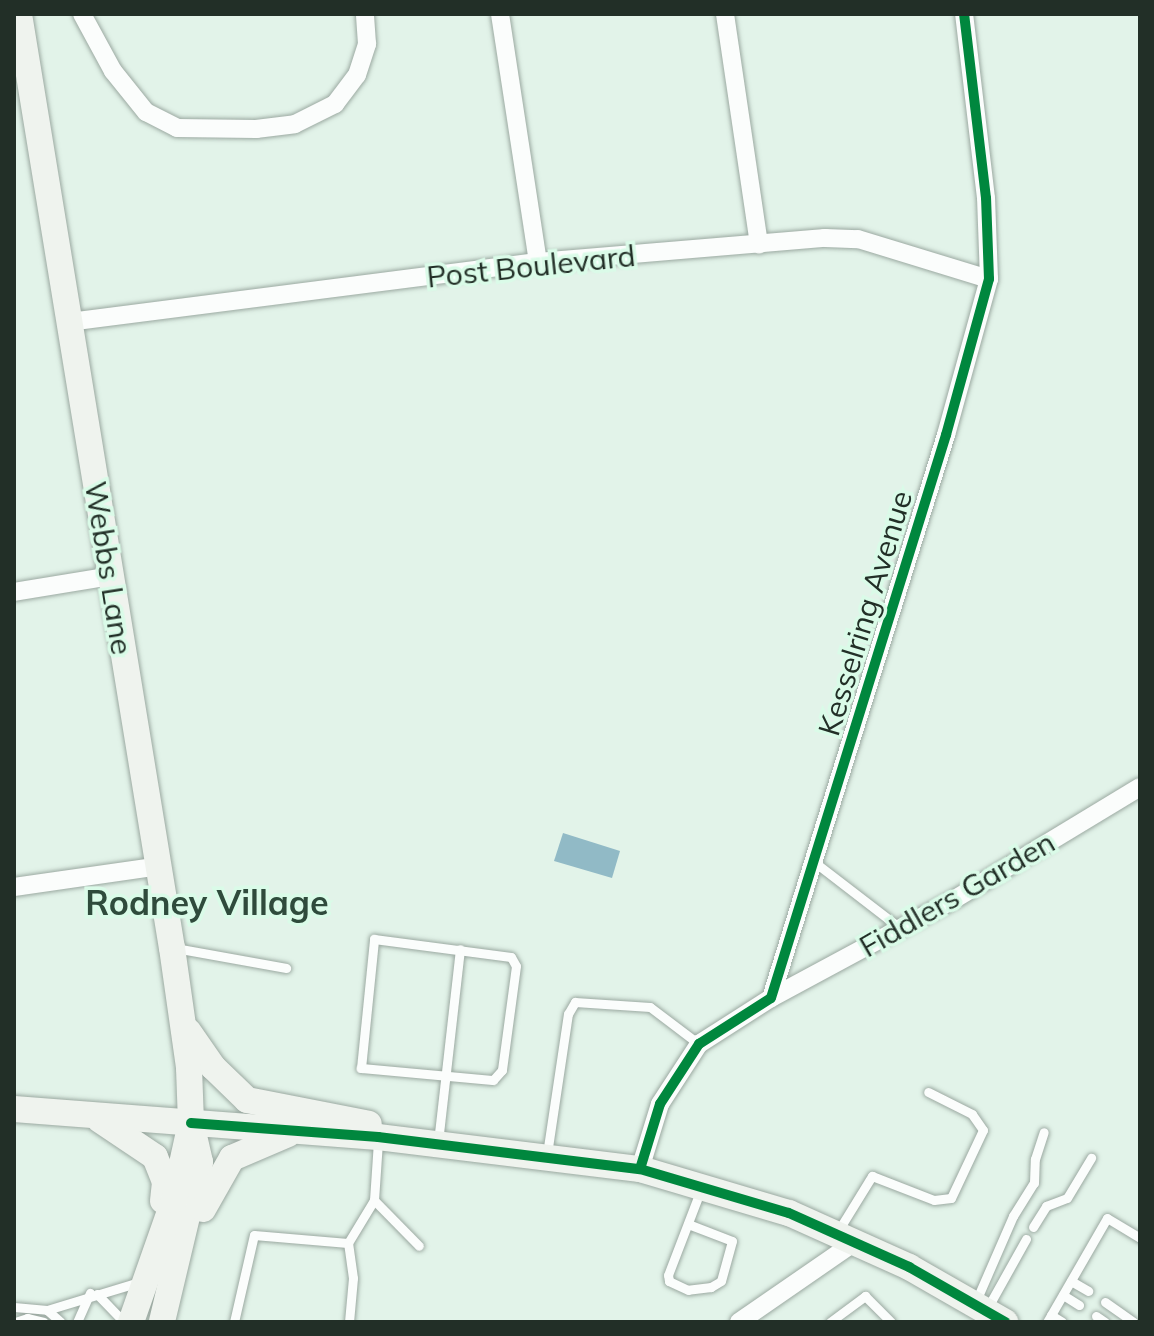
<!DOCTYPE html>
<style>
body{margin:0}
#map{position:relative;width:1154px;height:1336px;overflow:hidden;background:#e2f3e9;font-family:Mulish,sans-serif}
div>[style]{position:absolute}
.water>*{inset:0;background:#91bac6}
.roads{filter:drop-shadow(0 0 2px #9ba9a1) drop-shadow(0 0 2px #9ba9a1)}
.lane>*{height:9px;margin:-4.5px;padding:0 4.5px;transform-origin:4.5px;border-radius:4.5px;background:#fbfdfc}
.street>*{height:18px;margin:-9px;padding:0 9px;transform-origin:9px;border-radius:9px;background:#fbfdfc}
.secondary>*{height:26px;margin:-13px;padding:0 13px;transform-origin:13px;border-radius:13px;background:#eff3ee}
.cycleway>*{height:10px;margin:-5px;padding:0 5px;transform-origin:5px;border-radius:5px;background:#00873e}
span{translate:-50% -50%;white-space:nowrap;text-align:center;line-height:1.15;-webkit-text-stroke:7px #dafbe8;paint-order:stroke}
.street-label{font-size:30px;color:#222f27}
.quarter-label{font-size:34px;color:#2f4b3c;font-weight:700}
.frame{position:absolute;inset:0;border:16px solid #222f27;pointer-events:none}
</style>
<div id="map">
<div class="water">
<i style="clip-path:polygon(563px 833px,620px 851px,612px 878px,554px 861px)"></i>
</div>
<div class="roads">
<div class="lane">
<i style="left:813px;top:861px;width:110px;rotate:37.6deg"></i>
<i style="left:374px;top:939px;width:138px;rotate:7.5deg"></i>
<i style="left:511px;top:957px;width:10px;rotate:61deg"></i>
<i style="left:516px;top:966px;width:105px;rotate:97.7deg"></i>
<i style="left:502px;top:1070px;width:13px;rotate:132deg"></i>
<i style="left:493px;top:1080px;width:133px;rotate:-174.8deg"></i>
<i style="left:361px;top:1068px;width:130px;rotate:-84.2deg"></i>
<i style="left:175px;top:948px;width:113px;rotate:10.2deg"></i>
<i style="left:438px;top:1142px;width:194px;rotate:-83.5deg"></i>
<i style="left:547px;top:1154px;width:142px;rotate:-81.5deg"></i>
<i style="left:568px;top:1014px;width:14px;rotate:-60deg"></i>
<i style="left:575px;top:1002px;width:75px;rotate:3.8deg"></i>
<i style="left:650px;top:1007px;width:61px;rotate:37.1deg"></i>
<i style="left:374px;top:1200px;width:64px;rotate:45.6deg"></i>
<i style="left:688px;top:1224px;width:47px;rotate:21.1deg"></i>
<i style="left:732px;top:1241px;width:41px;rotate:105.4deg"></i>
<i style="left:721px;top:1281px;width:12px;rotate:149deg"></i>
<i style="left:711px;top:1287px;width:23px;rotate:173deg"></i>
<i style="left:688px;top:1290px;width:21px;rotate:-155deg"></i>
<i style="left:669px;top:1281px;width:6px;rotate:-99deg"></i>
<i style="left:668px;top:1275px;width:92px;rotate:-69deg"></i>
<i style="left:1033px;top:1227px;width:25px;rotate:-58deg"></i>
<i style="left:1046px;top:1206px;width:22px;rotate:-21deg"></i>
<i style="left:1067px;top:1198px;width:47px;rotate:-59deg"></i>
<i style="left:838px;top:1231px;width:65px;rotate:-58.3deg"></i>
<i style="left:872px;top:1176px;width:66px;rotate:21.2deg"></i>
<i style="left:934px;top:1200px;width:17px;rotate:-7deg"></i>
<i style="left:951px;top:1198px;width:75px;rotate:-64.8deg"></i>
<i style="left:983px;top:1130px;width:19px;rotate:-125deg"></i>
<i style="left:972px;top:1114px;width:49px;rotate:-153.4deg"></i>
<i style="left:1071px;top:1281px;width:20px;rotate:30deg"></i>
<i style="left:97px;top:1294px;width:39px;rotate:46deg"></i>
<i style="left:1063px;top:1295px;width:19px;rotate:32deg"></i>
<i style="left:976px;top:1301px;width:93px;rotate:-66.5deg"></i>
<i style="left:1013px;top:1216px;width:39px;rotate:-58deg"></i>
<i style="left:1034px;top:1183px;width:24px;rotate:-88deg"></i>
<i style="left:1035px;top:1159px;width:28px;rotate:-72deg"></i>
<i style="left:1105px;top:1302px;width:35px;rotate:35deg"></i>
<i style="left:14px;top:1307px;width:33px;rotate:5deg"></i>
<i style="left:47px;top:1310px;width:18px;rotate:41deg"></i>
<i style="left:988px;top:1307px;width:78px;rotate:-60.8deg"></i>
<i style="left:47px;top:1310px;width:96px;rotate:-16.9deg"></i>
<i style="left:1051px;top:1315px;width:13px;rotate:32deg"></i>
<i style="left:1096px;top:1316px;width:11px;rotate:34deg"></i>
<i style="left:15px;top:1322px;width:13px;rotate:-18deg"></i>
<i style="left:27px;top:1318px;width:17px;rotate:13deg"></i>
<i style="left:77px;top:1322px;width:32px;rotate:-66deg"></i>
<i style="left:234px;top:1322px;width:89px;rotate:-77.1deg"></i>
<i style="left:254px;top:1235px;width:94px;rotate:4.9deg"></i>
<i style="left:349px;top:1322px;width:44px;rotate:-84.8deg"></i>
<i style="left:353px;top:1278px;width:35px;rotate:-98deg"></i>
<i style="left:348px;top:1243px;width:50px;rotate:-58.8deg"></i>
<i style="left:374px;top:1200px;width:59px;rotate:-86.1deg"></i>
<i style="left:830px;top:1322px;width:44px;rotate:-36.6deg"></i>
<i style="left:865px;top:1296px;width:37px;rotate:45deg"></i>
<i style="left:1047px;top:1322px;width:120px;rotate:-60deg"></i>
<i style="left:1107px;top:1218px;width:39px;rotate:31deg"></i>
</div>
<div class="street">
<i style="left:82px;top:14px;width:65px;rotate:61.5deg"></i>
<i style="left:113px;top:71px;width:53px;rotate:51.2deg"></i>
<i style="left:146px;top:112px;width:35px;rotate:27deg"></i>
<i style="left:177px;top:128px;width:79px;rotate:0.7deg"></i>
<i style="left:256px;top:129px;width:39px;rotate:-7deg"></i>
<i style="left:295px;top:124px;width:45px;rotate:-26.6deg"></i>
<i style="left:335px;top:104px;width:36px;rotate:-53deg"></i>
<i style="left:357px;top:75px;width:33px;rotate:-72deg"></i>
<i style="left:367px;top:44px;width:30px;rotate:-94deg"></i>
<i style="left:500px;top:14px;width:251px;rotate:81.3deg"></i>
<i style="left:725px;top:14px;width:233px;rotate:81.6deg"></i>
<i style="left:69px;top:322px;width:473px;rotate:-7.3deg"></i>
<i style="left:538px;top:262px;width:288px;rotate:-4.8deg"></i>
<i style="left:825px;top:238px;width:33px;rotate:2deg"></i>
<i style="left:858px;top:239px;width:137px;rotate:17deg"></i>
<i style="left:14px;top:592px;width:98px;rotate:-9.4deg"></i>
<i style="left:14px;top:887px;width:147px;rotate:-8.2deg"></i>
<i style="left:771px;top:998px;width:209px;rotate:-28.3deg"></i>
<i style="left:955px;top:899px;width:216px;rotate:-31.2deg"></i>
<i style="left:640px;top:1169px;width:68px;rotate:-72.9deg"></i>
<i style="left:660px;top:1104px;width:72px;rotate:-57deg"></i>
<i style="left:699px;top:1044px;width:85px;rotate:-32.6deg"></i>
<i style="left:771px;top:998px;width:590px;rotate:-72.73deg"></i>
<i style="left:946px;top:435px;width:162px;rotate:-74.6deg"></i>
<i style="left:989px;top:279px;width:81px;rotate:-92.1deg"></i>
<i style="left:986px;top:198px;width:185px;rotate:-96.8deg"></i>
<i style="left:739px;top:1322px;width:141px;rotate:-34.6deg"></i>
</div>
<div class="secondary">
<i style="left:19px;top:14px;width:946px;rotate:80.7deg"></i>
<i style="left:172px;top:948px;width:121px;rotate:81.9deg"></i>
<i style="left:189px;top:1068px;width:55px;rotate:87.9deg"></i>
<i style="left:191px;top:1123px;width:40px;rotate:77deg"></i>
<i style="left:200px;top:1162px;width:164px;rotate:103.4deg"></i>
<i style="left:188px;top:1031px;width:44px;rotate:55.2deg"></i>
<i style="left:213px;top:1067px;width:47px;rotate:44.1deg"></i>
<i style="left:247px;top:1100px;width:124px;rotate:11.1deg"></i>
<i style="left:14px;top:1109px;width:365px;rotate:4.4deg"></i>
<i style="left:378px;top:1137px;width:264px;rotate:7deg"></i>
<i style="left:640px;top:1169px;width:155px;rotate:16.5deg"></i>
<i style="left:789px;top:1213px;width:132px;rotate:24.2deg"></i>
<i style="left:909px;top:1267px;width:111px;rotate:29.8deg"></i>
<i style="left:100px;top:1120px;width:66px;rotate:33.9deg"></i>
<i style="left:155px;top:1157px;width:27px;rotate:68deg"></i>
<i style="left:165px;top:1182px;width:19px;rotate:96deg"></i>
<i style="left:203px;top:1209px;width:59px;rotate:-60.4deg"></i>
<i style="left:232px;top:1158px;width:61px;rotate:-23.2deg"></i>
<i style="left:131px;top:1322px;width:129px;rotate:-70.6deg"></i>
<i style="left:174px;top:1200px;width:75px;rotate:-77.6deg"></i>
</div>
</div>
<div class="cycleway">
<i style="left:191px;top:1123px;width:188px;rotate:4.3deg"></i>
<i style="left:378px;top:1137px;width:264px;rotate:7deg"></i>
<i style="left:640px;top:1169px;width:155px;rotate:16.5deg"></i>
<i style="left:789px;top:1213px;width:132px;rotate:24.2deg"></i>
<i style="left:909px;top:1267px;width:111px;rotate:29.8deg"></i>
<i style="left:640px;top:1169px;width:68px;rotate:-72.9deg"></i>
<i style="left:660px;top:1104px;width:72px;rotate:-57deg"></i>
<i style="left:699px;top:1044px;width:85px;rotate:-32.6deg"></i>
<i style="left:771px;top:998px;width:590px;rotate:-72.73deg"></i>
<i style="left:946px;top:435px;width:162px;rotate:-74.6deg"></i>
<i style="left:989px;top:279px;width:81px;rotate:-92.1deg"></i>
<i style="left:986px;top:198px;width:185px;rotate:-96.8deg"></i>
</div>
<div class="street-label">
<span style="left:531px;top:266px;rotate:-6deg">Post Boulevard</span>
<span style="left:109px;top:568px;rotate:81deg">Webbs Lane</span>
<span style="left:865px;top:613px;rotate:-73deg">Kesselring Avenue</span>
<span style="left:957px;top:894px;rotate:-30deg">Fiddlers Garden</span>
</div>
<div class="quarter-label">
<span style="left:207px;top:903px">Rodney Village</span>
</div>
<div class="frame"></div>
</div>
